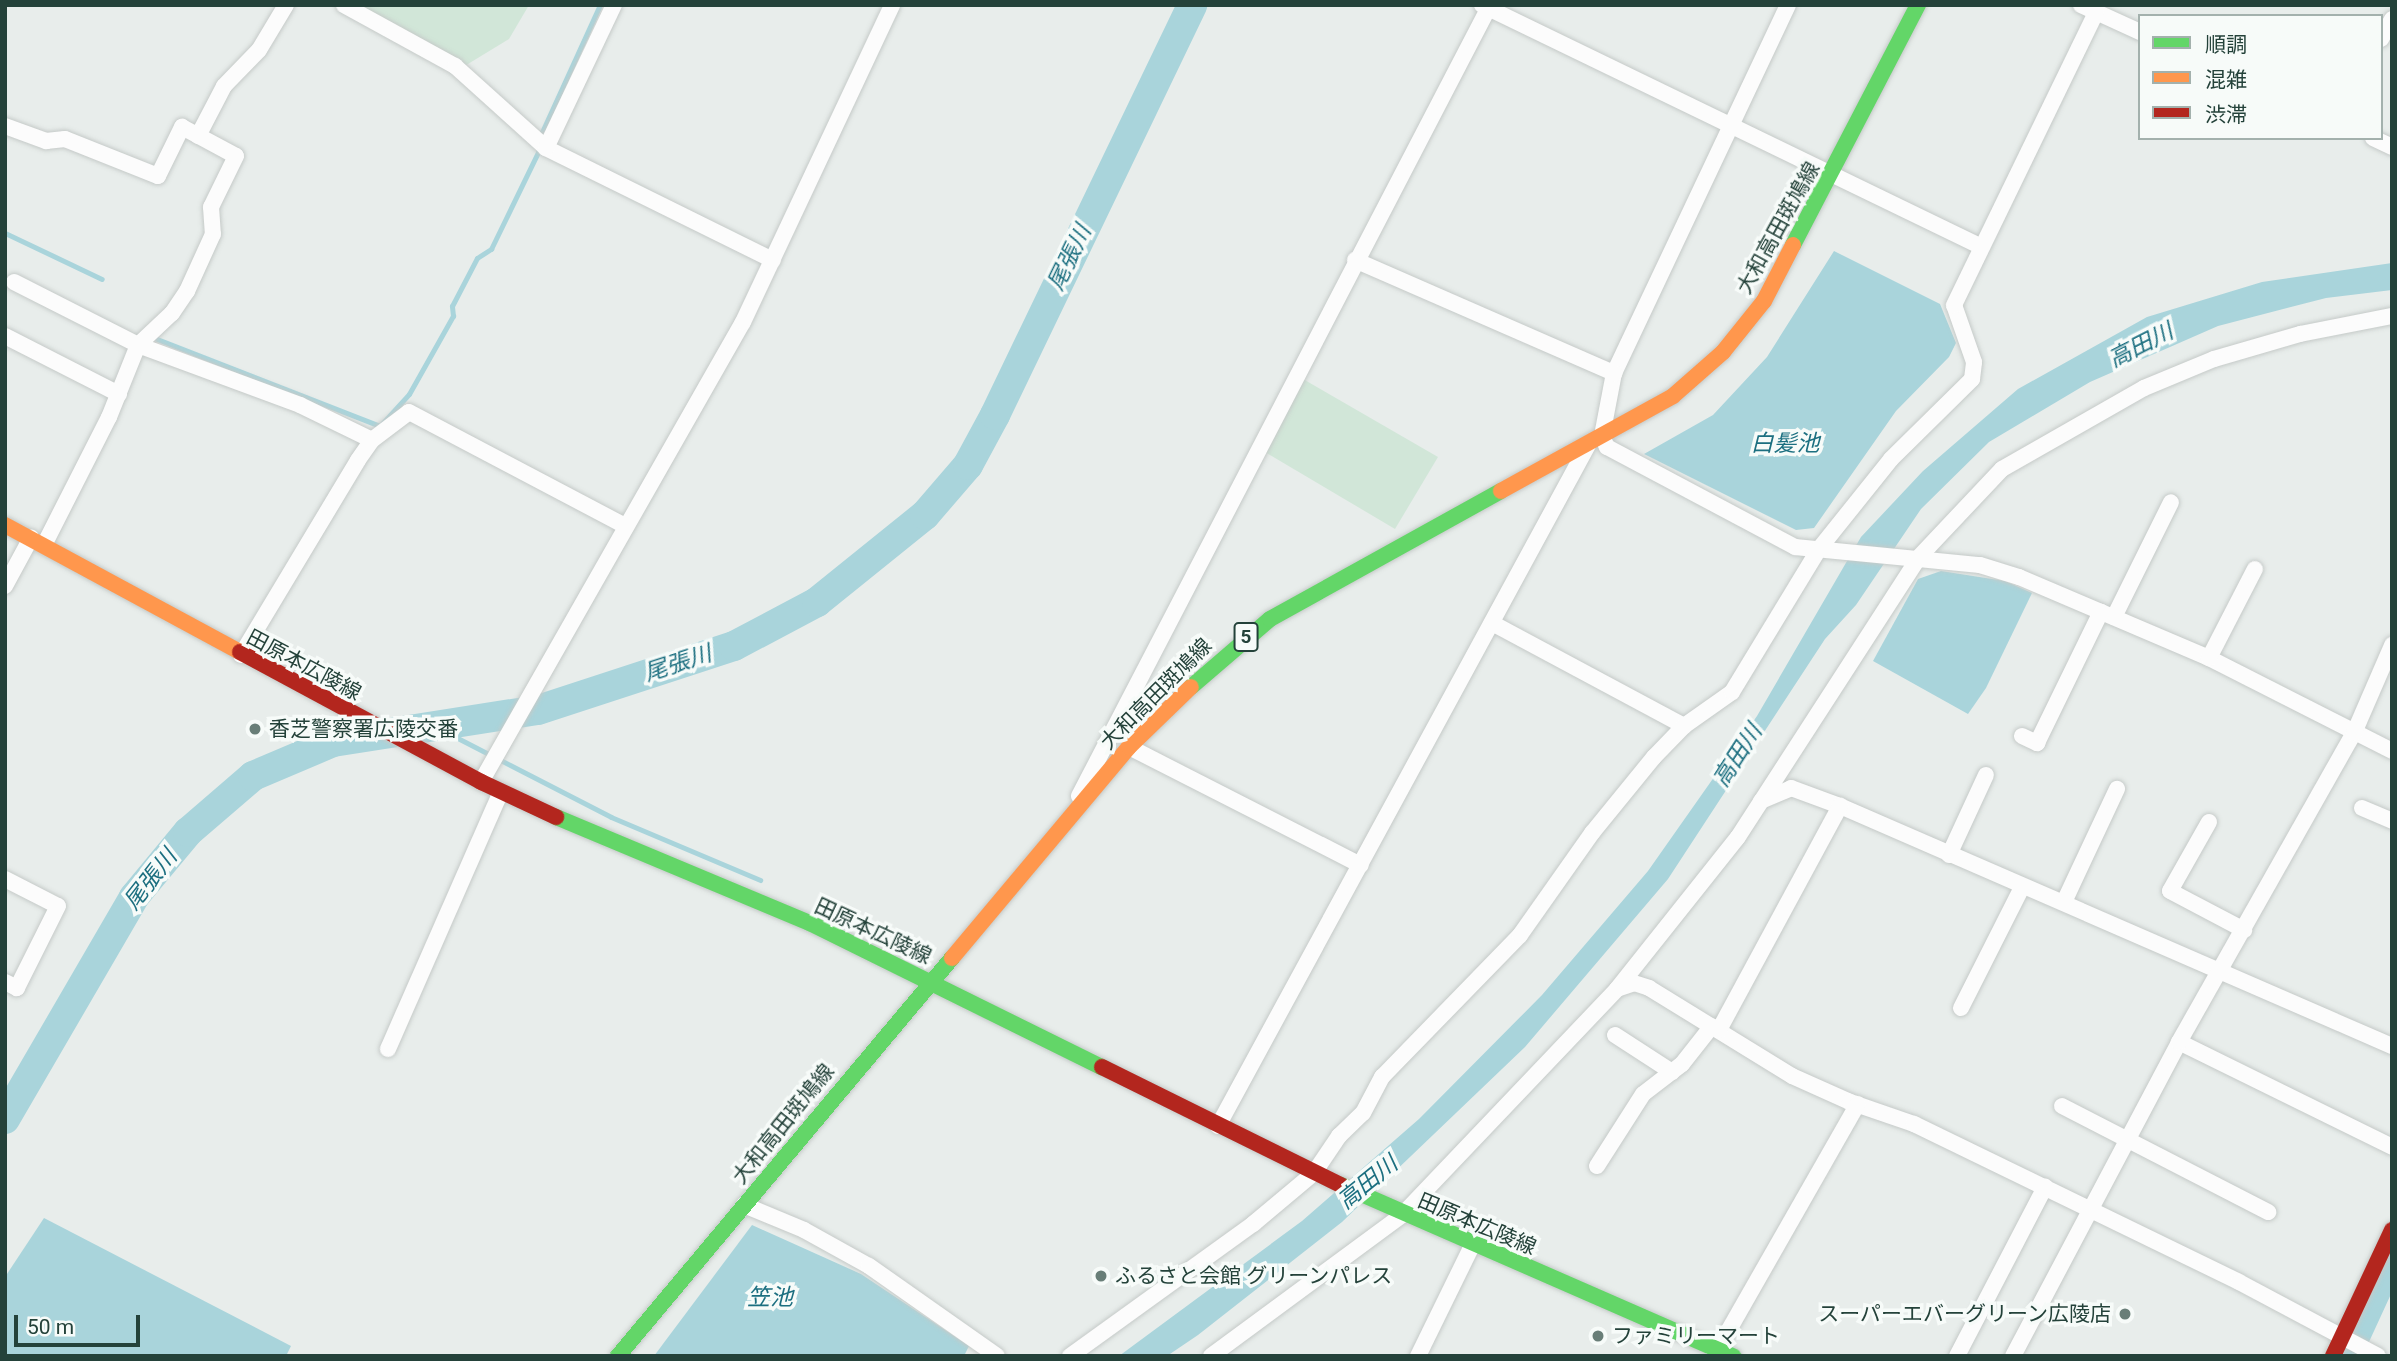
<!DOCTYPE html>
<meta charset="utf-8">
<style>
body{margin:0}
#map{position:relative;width:2397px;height:1361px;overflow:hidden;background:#e8edeb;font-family:Roboto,"Noto Sans JP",sans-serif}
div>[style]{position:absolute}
.green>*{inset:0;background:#d1e6d8}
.water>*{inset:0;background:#a9d4db}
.stream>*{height:5px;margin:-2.5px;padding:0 2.5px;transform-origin:2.5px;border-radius:2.5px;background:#a9d4db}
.river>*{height:30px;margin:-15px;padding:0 15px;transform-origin:15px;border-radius:15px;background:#a9d4db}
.roads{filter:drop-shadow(0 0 2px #c5cac8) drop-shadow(0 0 2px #c5cac8)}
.street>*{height:16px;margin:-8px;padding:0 8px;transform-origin:8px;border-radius:8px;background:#fcfcfc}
.fast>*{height:16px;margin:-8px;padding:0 8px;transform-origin:8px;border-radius:8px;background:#63d668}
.slow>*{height:16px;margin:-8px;padding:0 8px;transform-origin:8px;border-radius:8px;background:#ff974d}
.jam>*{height:16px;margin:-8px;padding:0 8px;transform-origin:8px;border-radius:8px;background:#b3261e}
.dots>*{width:19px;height:19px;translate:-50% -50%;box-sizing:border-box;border:4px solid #f7fbf9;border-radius:50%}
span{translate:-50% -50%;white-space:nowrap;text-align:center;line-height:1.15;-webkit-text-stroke:7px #f7fbf9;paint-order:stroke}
.shield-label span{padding:2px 5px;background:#f7fbf9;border:2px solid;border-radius:5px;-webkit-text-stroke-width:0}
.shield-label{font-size:19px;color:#24423a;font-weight:700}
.street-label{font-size:21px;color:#24423a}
.poi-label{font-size:21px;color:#24423a}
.left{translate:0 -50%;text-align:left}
.right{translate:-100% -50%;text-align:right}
.water-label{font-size:23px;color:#1c6f80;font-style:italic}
.frame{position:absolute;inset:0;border:7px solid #24423a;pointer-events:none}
.legend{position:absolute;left:2138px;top:14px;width:245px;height:126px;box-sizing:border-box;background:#f7fbf9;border:2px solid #a3b1ad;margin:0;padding:9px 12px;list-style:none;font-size:21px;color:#24423a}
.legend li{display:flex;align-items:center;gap:14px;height:35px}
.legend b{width:35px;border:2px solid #a3b1ad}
.scale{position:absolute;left:14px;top:1315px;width:126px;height:32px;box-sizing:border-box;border:4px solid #24423a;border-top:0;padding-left:9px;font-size:21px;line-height:24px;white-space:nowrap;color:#24423a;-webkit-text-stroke:5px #f7fbf9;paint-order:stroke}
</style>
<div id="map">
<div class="green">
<i style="clip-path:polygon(354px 5px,529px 5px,509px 39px,463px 67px)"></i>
<i style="clip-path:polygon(1303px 379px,1438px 457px,1395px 529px,1265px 452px)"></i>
</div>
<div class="water">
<i style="clip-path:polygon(1834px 251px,1940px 304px,1956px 343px,1949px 357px,1896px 411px,1814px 528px,1796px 530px,1644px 454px,1713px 415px,1767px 357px)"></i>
<i style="clip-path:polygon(2392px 263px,2392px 290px,2326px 298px,2218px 326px,2090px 382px,1989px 442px,1921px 509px,1856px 605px,1825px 639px,1668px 879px,1525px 1047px,1342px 1222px,1198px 1335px,1167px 1356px,1119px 1356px,1302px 1221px,1419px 1119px,1542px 995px,1648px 871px,1757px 716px,1861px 537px,1923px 471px,2018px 389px,2147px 317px,2262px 282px)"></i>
<i style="clip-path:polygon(1941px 571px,2005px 581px,2032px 593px,1986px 688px,1968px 714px,1873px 661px,1918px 579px)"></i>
<i style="clip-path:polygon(44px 1218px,291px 1346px,286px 1356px,5px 1356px,5px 1277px)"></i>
<i style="clip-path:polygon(752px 1225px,861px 1274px,969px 1346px,964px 1356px,654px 1356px)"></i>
</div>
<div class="stream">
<i style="left:5px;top:233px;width:107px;rotate:25.4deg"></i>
<i style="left:157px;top:339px;width:239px;rotate:21.3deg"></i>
<i style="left:380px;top:426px;width:43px;rotate:-47.8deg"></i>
<i style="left:409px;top:394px;width:90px;rotate:-60.6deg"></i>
<i style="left:453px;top:316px;width:10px;rotate:-96deg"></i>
<i style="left:452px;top:306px;width:54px;rotate:-62.5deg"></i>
<i style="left:477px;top:258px;width:17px;rotate:-33deg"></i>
<i style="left:491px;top:249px;width:108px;rotate:-64.1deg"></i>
<i style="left:538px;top:152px;width:20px;rotate:-79deg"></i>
<i style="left:542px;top:132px;width:140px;rotate:-65.5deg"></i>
<i style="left:440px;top:729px;width:192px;rotate:27.2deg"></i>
<i style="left:611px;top:817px;width:162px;rotate:22.9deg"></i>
</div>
<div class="river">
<i style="left:5px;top:1119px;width:257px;rotate:-59.8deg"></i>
<i style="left:134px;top:897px;width:85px;rotate:-50.3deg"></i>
<i style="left:188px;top:832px;width:86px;rotate:-40.7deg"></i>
<i style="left:253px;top:776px;width:87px;rotate:-23deg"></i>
<i style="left:333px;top:742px;width:207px;rotate:-8.9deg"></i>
<i style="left:538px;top:710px;width:206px;rotate:-18.1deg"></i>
<i style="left:734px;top:646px;width:94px;rotate:-27.9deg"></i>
<i style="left:817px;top:602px;width:139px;rotate:-38.9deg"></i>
<i style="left:925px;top:515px;width:66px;rotate:-49.3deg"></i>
<i style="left:968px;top:465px;width:57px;rotate:-61.6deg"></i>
<i style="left:995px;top:415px;width:455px;rotate:-64.3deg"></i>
<i style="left:2346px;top:1356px;width:110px;rotate:-65.3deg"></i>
</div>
<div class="roads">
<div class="street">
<i style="left:344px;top:5px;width:127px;rotate:28.8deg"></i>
<i style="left:455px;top:66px;width:122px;rotate:42deg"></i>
<i style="left:546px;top:148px;width:253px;rotate:26.3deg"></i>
<i style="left:1482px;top:5px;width:555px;rotate:25.83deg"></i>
<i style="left:1788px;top:5px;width:407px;rotate:115.3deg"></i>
<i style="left:1614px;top:373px;width:64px;rotate:100.8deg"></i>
<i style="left:1602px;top:436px;width:12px;rotate:66deg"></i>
<i style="left:1607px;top:447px;width:213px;rotate:28deg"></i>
<i style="left:1795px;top:547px;width:186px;rotate:5.6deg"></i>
<i style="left:1980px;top:565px;width:41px;rotate:17.1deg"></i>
<i style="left:2019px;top:577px;width:207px;rotate:23.1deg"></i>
<i style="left:2209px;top:658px;width:205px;rotate:26.9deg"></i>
<i style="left:2081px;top:5px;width:65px;rotate:24.6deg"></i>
<i style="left:2381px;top:39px;width:23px;rotate:-61deg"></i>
<i style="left:5px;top:126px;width:44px;rotate:20.1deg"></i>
<i style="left:46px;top:141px;width:19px;rotate:-6deg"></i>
<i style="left:65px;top:139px;width:100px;rotate:21.7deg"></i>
<i style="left:158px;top:176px;width:55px;rotate:-63.9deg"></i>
<i style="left:182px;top:127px;width:61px;rotate:28.2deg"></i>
<i style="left:236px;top:156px;width:57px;rotate:116.1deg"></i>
<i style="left:211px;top:207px;width:27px;rotate:86deg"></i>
<i style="left:213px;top:234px;width:63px;rotate:114.5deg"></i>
<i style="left:187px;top:291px;width:27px;rotate:124deg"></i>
<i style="left:172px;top:313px;width:47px;rotate:136.7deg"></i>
<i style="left:138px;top:345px;width:78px;rotate:111.9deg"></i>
<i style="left:109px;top:417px;width:144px;rotate:116.9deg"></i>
<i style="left:198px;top:136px;width:56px;rotate:-62.5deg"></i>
<i style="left:224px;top:86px;width:50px;rotate:-45.8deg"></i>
<i style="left:259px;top:50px;width:52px;rotate:-59deg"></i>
<i style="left:2373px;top:138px;width:21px;rotate:25deg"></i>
<i style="left:546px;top:148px;width:158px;rotate:-64.6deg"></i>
<i style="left:1355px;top:260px;width:283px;rotate:23.6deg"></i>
<i style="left:14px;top:282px;width:139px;rotate:26.9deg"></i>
<i style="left:138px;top:345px;width:173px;rotate:20.3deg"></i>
<i style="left:300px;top:405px;width:80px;rotate:25.9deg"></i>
<i style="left:5px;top:336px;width:128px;rotate:27deg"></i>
<i style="left:5px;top:586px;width:55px;rotate:-61.6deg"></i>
<i style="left:2114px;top:617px;width:128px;rotate:-63.6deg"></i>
<i style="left:1492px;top:623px;width:218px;rotate:28.2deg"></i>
<i style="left:241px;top:655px;width:227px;rotate:-59deg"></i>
<i style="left:358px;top:460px;width:24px;rotate:-55deg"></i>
<i style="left:372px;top:440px;width:46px;rotate:-37.1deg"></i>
<i style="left:409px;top:412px;width:244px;rotate:27.8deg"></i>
<i style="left:2209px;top:658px;width:100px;rotate:-62.7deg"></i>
<i style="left:2022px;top:736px;width:17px;rotate:25deg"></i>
<i style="left:2037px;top:743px;width:146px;rotate:-64deg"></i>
<i style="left:1129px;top:747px;width:260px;rotate:27deg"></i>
<i style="left:481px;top:782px;width:529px;rotate:-60.34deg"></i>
<i style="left:743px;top:322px;width:350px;rotate:-64.8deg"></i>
<i style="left:1079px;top:796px;width:891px;rotate:-62.54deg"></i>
<i style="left:1761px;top:801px;width:33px;rotate:-23deg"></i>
<i style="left:1791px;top:788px;width:52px;rotate:20.2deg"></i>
<i style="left:1840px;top:806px;width:602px;rotate:23.5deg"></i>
<i style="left:2362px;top:808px;width:33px;rotate:23deg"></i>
<i style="left:2209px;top:822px;width:79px;rotate:119.5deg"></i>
<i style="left:2170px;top:891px;width:84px;rotate:27.8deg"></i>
<i style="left:1949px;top:855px;width:88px;rotate:-65.2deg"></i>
<i style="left:5px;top:879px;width:59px;rotate:27deg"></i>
<i style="left:58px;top:906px;width:92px;rotate:116.6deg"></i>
<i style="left:17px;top:988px;width:13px;rotate:-153deg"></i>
<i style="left:2064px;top:902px;width:125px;rotate:-64.9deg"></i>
<i style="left:1617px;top:989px;width:18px;rotate:-19deg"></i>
<i style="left:1634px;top:983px;width:16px;rotate:18deg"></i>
<i style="left:1649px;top:988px;width:168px;rotate:31.6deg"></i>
<i style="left:1792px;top:1076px;width:64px;rotate:24.1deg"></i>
<i style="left:1850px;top:1102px;width:68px;rotate:19deg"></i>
<i style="left:1914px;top:1124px;width:361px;rotate:25.9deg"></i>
<i style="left:2239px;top:1282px;width:157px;rotate:28deg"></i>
<i style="left:1961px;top:1008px;width:136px;rotate:-63.2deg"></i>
<i style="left:1719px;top:1030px;width:255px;rotate:-61.6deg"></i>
<i style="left:1615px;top:1035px;width:68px;rotate:33deg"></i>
<i style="left:2179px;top:1042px;width:237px;rotate:26.2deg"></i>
<i style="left:388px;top:1049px;width:281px;rotate:-66.3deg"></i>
<i style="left:2062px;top:1106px;width:232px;rotate:27.2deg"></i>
<i style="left:1218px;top:1126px;width:775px;rotate:-61.48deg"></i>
<i style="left:1597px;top:1166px;width:85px;rotate:-57.4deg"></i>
<i style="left:1643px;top:1094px;width:49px;rotate:-37.6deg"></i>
<i style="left:1682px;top:1064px;width:48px;rotate:-51.7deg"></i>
<i style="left:744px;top:1205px;width:65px;rotate:22.6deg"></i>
<i style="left:804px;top:1230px;width:74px;rotate:29deg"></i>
<i style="left:869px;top:1266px;width:156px;rotate:35.1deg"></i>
<i style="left:1070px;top:1356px;width:226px;rotate:-35.8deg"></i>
<i style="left:1253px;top:1224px;width:80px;rotate:-39.9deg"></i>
<i style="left:1314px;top:1173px;width:45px;rotate:-56deg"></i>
<i style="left:1339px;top:1136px;width:33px;rotate:-44deg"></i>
<i style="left:1363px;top:1113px;width:41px;rotate:-62.2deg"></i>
<i style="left:1382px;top:1077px;width:198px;rotate:-45.8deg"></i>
<i style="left:1520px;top:935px;width:125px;rotate:-54.8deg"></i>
<i style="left:1592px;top:833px;width:98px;rotate:-50.8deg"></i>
<i style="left:1654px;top:757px;width:43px;rotate:-45.9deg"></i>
<i style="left:1684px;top:726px;width:59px;rotate:-35.3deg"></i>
<i style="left:1732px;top:692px;width:167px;rotate:-58.7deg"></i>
<i style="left:1819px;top:549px;width:115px;rotate:-51.3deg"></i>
<i style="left:1891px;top:459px;width:114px;rotate:-44.6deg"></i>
<i style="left:1972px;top:379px;width:17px;rotate:-83deg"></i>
<i style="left:1974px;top:362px;width:60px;rotate:-109.3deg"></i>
<i style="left:1954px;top:305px;width:326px;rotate:-64.1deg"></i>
<i style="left:1211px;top:1356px;width:237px;rotate:-36.4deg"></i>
<i style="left:1402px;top:1215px;width:312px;rotate:-46.4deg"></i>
<i style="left:1617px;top:989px;width:194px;rotate:-51.5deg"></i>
<i style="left:1738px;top:837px;width:333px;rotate:-57.1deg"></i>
<i style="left:1919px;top:557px;width:121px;rotate:-46.7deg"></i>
<i style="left:2002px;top:469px;width:163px;rotate:-29.7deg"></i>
<i style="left:2144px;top:388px;width:76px;rotate:-22.5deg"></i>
<i style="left:2214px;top:359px;width:90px;rotate:-16.2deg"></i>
<i style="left:2300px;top:334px;width:94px;rotate:-11.1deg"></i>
<i style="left:1418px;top:1356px;width:123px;rotate:-63.9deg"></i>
<i style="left:1714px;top:1356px;width:290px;rotate:-60.3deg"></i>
<i style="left:1957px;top:1356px;width:191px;rotate:-62.5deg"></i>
<i style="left:2013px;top:1356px;width:355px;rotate:-62.1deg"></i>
<i style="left:2179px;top:1042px;width:355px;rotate:-60.5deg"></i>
<i style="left:2354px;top:733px;width:96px;rotate:-66.6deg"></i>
</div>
<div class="fast">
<i style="left:1793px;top:245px;width:271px;rotate:-62.5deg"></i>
<i style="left:1191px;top:687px;width:104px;rotate:-40.7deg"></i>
<i style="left:1270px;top:619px;width:264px;rotate:-29deg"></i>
<i style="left:556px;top:817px;width:275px;rotate:22.7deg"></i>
<i style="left:810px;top:923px;width:326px;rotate:26.3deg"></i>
<i style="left:1341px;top:1185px;width:428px;rotate:23.6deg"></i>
<i style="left:618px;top:1356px;width:520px;rotate:-50deg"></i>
</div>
<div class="slow">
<i style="left:1501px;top:491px;width:196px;rotate:-28.9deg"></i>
<i style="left:1673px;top:396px;width:67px;rotate:-41.3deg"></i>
<i style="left:1723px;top:352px;width:65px;rotate:-51.2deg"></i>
<i style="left:1764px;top:301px;width:63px;rotate:-62.6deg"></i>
<i style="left:5px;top:525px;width:267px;rotate:28.4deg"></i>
<i style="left:952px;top:958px;width:275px;rotate:-50deg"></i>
<i style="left:1129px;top:747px;width:86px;rotate:-44.1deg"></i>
</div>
<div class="jam">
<i style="left:240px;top:652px;width:274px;rotate:28.3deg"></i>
<i style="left:481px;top:782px;width:83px;rotate:25deg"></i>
<i style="left:1102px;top:1067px;width:267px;rotate:26.3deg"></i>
<i style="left:2333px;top:1356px;width:139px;rotate:-64.9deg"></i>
</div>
</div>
<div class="dots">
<i style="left:255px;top:729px;background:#697e78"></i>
<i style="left:1101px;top:1276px;background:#697e78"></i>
<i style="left:2125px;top:1314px;background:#697e78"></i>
<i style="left:1598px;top:1336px;background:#697e78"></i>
</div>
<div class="shield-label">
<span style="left:1246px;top:637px">5</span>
</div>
<div class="street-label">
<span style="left:1778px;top:228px;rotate:-61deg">大和高田斑鳩線</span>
<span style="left:304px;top:665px;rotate:28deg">田原本広陵線</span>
<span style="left:1156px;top:694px;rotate:-45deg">大和高田斑鳩線</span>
<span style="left:873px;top:931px;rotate:25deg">田原本広陵線</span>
<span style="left:783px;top:1124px;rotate:-51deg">大和高田斑鳩線</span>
<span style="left:1477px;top:1224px;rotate:23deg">田原本広陵線</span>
</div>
<div class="poi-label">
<span class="left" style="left:269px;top:729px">香芝警察署広陵交番</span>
<span class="left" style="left:1115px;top:1276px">ふるさと会館 グリーンパレス</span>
<span class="right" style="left:2111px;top:1314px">スーパーエバーグリーン広陵店</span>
<span class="left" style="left:1612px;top:1336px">ファミリーマート</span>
</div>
<div class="water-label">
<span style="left:1070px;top:258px;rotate:-64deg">尾張川</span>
<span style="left:2141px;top:346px;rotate:-27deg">高田川</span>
<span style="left:1785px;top:444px">白髪池</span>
<span style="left:678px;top:664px;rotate:-18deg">尾張川</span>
<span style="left:1738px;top:756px;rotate:-57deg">高田川</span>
<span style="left:151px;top:880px;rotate:-52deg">尾張川</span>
<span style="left:1368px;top:1183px;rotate:-39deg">高田川</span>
<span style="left:770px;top:1298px">笠池</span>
</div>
<div class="frame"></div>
<ul class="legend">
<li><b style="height:9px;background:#63d668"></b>順調</li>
<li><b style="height:9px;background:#ff974d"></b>混雑</li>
<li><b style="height:9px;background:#b3261e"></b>渋滞</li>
</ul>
<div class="scale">50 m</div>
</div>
